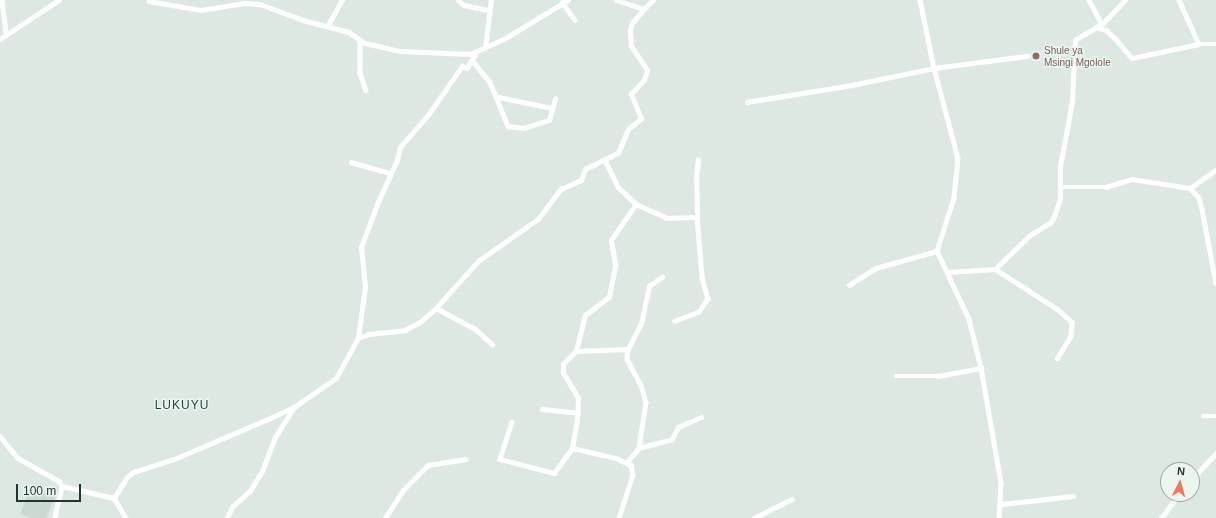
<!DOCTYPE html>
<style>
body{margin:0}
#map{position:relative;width:1216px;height:518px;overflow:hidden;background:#dde8e3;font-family:Arial,sans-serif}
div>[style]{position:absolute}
.built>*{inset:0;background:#ccd8d2}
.minor>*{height:4.5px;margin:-2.25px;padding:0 2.25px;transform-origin:2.25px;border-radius:2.25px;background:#fff}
.dots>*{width:11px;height:11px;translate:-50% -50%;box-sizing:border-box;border:2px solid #edf5f1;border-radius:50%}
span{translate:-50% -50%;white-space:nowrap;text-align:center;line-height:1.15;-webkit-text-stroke:3px #edf5f1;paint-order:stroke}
.education-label{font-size:10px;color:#785e54}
.left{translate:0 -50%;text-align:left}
.quarter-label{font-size:12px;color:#1e473c;letter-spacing:1px}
.north{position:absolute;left:1160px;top:462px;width:40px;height:40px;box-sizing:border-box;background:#edf5f1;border:1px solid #9ba9a4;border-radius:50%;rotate:6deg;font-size:11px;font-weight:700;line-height:16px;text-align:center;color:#203730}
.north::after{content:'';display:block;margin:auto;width:14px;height:18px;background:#e97a5b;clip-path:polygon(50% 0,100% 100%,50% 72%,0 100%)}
.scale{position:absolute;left:16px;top:484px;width:65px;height:18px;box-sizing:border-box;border:2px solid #203730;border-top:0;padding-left:5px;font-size:12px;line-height:14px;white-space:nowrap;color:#203730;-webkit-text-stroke:3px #edf5f1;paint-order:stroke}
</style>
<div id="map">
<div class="built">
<i style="clip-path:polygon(31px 486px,56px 496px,46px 518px,31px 518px,20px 514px)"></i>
</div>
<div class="minor">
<i style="left:2px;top:0;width:35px;rotate:83deg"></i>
<i style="left:151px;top:0;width:2px;rotate:153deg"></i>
<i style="left:149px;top:1px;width:53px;rotate:9.8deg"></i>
<i style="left:201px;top:10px;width:44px;rotate:-9.2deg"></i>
<i style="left:244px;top:3px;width:16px;rotate:4deg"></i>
<i style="left:260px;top:4px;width:46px;rotate:20.4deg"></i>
<i style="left:303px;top:20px;width:48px;rotate:14.6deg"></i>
<i style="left:349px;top:32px;width:19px;rotate:35deg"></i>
<i style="left:365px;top:43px;width:37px;rotate:13deg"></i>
<i style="left:401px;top:51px;width:69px;rotate:2.5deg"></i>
<i style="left:470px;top:54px;width:37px;rotate:-24deg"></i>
<i style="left:504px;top:39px;width:75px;rotate:-31.4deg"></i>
<i style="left:458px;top:0;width:8px;rotate:40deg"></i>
<i style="left:464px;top:5px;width:25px;rotate:12deg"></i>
<i style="left:616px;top:0;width:29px;rotate:18deg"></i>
<i style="left:644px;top:9px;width:13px;rotate:-45deg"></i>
<i style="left:920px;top:0;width:69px;rotate:78.4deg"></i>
<i style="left:934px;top:68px;width:93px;rotate:75.1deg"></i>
<i style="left:958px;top:158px;width:40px;rotate:95.7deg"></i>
<i style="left:954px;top:198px;width:56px;rotate:107.8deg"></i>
<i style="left:937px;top:251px;width:75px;rotate:64.8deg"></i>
<i style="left:969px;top:319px;width:50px;rotate:76.2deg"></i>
<i style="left:981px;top:368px;width:117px;rotate:80.1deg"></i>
<i style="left:1001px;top:483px;width:35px;rotate:93deg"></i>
<i style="left:1089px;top:0;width:27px;rotate:62deg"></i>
<i style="left:1179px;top:0;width:48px;rotate:65.6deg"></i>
<i style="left:562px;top:2px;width:22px;rotate:54deg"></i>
<i style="left:328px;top:25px;width:29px;rotate:-61deg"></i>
<i style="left:1096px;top:27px;width:10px;rotate:17deg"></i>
<i style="left:1106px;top:30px;width:12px;rotate:42deg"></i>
<i style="left:1115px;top:38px;width:26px;rotate:50deg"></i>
<i style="left:1132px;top:58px;width:68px;rotate:-11.8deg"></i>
<i style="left:1199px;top:44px;width:17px"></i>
<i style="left:0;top:39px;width:71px;rotate:-33.5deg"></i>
<i style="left:360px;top:40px;width:33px;rotate:90deg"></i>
<i style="left:360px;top:73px;width:18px;rotate:71deg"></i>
<i style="left:485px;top:48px;width:48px;rotate:-82.9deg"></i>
<i style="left:472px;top:60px;width:28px;rotate:51deg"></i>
<i style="left:490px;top:82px;width:48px;rotate:67.8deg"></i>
<i style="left:508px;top:126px;width:16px;rotate:7deg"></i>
<i style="left:524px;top:128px;width:26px;rotate:-18deg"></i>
<i style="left:549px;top:120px;width:22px;rotate:-74deg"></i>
<i style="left:498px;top:97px;width:55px;rotate:11.5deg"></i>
<i style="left:747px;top:102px;width:106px;rotate:-9.2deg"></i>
<i style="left:852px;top:85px;width:84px;rotate:-11.7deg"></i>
<i style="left:934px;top:68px;width:94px;rotate:-7.4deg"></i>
<i style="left:605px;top:160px;width:30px;rotate:64deg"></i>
<i style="left:618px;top:187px;width:25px;rotate:43deg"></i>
<i style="left:636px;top:204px;width:34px;rotate:24deg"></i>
<i style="left:667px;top:218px;width:30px;rotate:-2deg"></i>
<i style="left:697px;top:217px;width:60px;rotate:85.2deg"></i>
<i style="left:702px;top:277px;width:23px;rotate:75deg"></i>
<i style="left:708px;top:299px;width:16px;rotate:125deg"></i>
<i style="left:699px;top:312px;width:26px;rotate:159deg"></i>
<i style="left:351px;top:162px;width:41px;rotate:15.8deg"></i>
<i style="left:1061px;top:187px;width:45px"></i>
<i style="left:1106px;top:187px;width:27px;rotate:-17deg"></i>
<i style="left:1132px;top:179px;width:59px;rotate:8.8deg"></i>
<i style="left:1190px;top:188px;width:32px;rotate:-35deg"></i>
<i style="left:1190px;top:188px;width:13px;rotate:48deg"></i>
<i style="left:1199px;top:198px;width:11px;rotate:75deg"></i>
<i style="left:1202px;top:209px;width:75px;rotate:79.3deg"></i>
<i style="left:697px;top:217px;width:39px;rotate:-91deg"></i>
<i style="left:696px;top:178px;width:18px;rotate:-84deg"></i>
<i style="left:995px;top:269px;width:72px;rotate:32.6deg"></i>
<i style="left:1056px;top:308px;width:21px;rotate:41deg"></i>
<i style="left:1072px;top:322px;width:14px;rotate:94deg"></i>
<i style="left:1071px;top:336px;width:26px;rotate:121deg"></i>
<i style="left:947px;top:272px;width:48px;rotate:-3.6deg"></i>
<i style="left:995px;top:269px;width:47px;rotate:-44.1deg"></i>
<i style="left:1029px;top:236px;width:25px;rotate:-32deg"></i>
<i style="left:1050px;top:223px;width:7px;rotate:-56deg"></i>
<i style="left:1054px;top:217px;width:20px;rotate:-72deg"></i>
<i style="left:1060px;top:198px;width:31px;rotate:-90deg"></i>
<i style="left:1060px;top:167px;width:67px;rotate:-79.7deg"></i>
<i style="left:1072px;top:101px;width:61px;rotate:-87.2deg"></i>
<i style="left:1075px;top:40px;width:31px;rotate:-31deg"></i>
<i style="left:1102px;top:24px;width:33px;rotate:-46deg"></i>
<i style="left:849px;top:285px;width:32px;rotate:-32deg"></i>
<i style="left:876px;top:268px;width:63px;rotate:-15.6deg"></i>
<i style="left:436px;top:308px;width:44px;rotate:28.3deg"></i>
<i style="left:475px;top:329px;width:23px;rotate:41deg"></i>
<i style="left:358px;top:338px;width:12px;rotate:-20deg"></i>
<i style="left:369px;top:334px;width:36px;rotate:-6deg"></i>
<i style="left:405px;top:330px;width:17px;rotate:-28deg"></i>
<i style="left:420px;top:322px;width:21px;rotate:-41deg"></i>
<i style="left:436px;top:308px;width:63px;rotate:-48.2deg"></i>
<i style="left:478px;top:261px;width:73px;rotate:-35deg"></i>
<i style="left:538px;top:219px;width:38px;rotate:-53deg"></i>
<i style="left:561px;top:189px;width:22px;rotate:-24deg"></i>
<i style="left:581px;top:180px;width:12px;rotate:-70deg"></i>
<i style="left:585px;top:169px;width:37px;rotate:-26deg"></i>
<i style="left:618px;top:153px;width:26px;rotate:-67deg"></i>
<i style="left:628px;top:129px;width:16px;rotate:-38deg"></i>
<i style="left:641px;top:119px;width:27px;rotate:-112deg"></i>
<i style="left:631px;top:94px;width:19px;rotate:-47deg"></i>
<i style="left:644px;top:80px;width:10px;rotate:-73deg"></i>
<i style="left:647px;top:70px;width:29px;rotate:-124deg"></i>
<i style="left:631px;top:46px;width:16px;rotate:-94deg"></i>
<i style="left:630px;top:30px;width:7px;rotate:-74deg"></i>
<i style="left:632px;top:23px;width:18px;rotate:-49deg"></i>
<i style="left:628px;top:349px;width:10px;rotate:96deg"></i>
<i style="left:627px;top:359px;width:30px;rotate:62deg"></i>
<i style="left:641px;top:385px;width:18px;rotate:74deg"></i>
<i style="left:646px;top:402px;width:47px;rotate:98.7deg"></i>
<i style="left:576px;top:351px;width:37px;rotate:-76deg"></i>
<i style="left:585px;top:315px;width:30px;rotate:-37deg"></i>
<i style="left:609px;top:297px;width:33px;rotate:-79deg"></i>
<i style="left:615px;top:265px;width:25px;rotate:-99deg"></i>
<i style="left:611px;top:240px;width:44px;rotate:-55.2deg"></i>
<i style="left:896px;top:376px;width:42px"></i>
<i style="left:938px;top:376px;width:44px;rotate:-10.5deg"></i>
<i style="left:542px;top:409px;width:36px;rotate:6deg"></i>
<i style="left:1203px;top:416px;width:13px"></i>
<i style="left:512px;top:422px;width:39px;rotate:108deg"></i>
<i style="left:500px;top:459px;width:56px;rotate:14.5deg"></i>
<i style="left:554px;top:473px;width:31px;rotate:-54deg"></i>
<i style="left:572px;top:448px;width:29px;rotate:-80deg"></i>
<i style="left:577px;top:419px;width:21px;rotate:-87deg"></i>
<i style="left:578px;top:398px;width:29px;rotate:-121deg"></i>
<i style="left:563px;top:373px;width:9px;rotate:-90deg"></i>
<i style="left:563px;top:364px;width:18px;rotate:-45deg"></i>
<i style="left:576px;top:351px;width:52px;rotate:-2.2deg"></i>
<i style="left:628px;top:349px;width:28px;rotate:-63deg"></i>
<i style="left:641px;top:324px;width:39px;rotate:-78deg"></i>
<i style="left:649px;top:286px;width:16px;rotate:-35deg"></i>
<i style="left:0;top:436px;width:28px;rotate:51deg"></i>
<i style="left:18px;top:458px;width:47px;rotate:29.3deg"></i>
<i style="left:59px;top:481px;width:6px;rotate:59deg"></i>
<i style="left:62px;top:486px;width:53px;rotate:13deg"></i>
<i style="left:114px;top:498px;width:23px;rotate:59deg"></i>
<i style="left:572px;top:448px;width:45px;rotate:12.8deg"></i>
<i style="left:616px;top:458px;width:17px;rotate:25deg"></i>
<i style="left:631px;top:465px;width:10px;rotate:79deg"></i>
<i style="left:633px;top:475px;width:45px;rotate:108deg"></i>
<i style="left:627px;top:462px;width:18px;rotate:-49deg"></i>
<i style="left:639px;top:448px;width:34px;rotate:-15deg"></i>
<i style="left:672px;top:439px;width:13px;rotate:-63deg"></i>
<i style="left:678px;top:427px;width:25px;rotate:-23deg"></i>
<i style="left:1192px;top:479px;width:35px;rotate:-47deg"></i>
<i style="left:114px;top:498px;width:25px;rotate:-58deg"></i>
<i style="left:127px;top:477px;width:9px;rotate:-36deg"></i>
<i style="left:134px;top:472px;width:40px;rotate:-18deg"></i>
<i style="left:172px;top:460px;width:102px;rotate:-23.1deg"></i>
<i style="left:266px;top:420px;width:31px;rotate:-25deg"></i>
<i style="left:294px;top:407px;width:51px;rotate:-34.6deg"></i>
<i style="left:336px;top:378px;width:46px;rotate:-61.2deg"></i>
<i style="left:358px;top:338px;width:51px;rotate:-82.2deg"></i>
<i style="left:365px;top:287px;width:40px;rotate:-95.7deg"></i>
<i style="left:361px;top:247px;width:48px;rotate:-69.3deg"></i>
<i style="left:378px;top:202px;width:46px;rotate:-65.7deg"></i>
<i style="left:397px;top:160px;width:13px;rotate:-77deg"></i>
<i style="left:400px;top:147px;width:43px;rotate:-48.8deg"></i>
<i style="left:428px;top:115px;width:60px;rotate:-55.2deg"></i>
<i style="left:462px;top:66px;width:5px;rotate:22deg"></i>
<i style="left:467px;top:68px;width:17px;rotate:-59deg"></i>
<i style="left:1002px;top:504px;width:71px;rotate:-6.4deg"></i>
<i style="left:54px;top:518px;width:33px;rotate:-76deg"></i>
<i style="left:227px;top:518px;width:12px;rotate:-66deg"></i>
<i style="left:232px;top:507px;width:24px;rotate:-42deg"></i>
<i style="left:250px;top:491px;width:23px;rotate:-59deg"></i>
<i style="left:262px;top:471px;width:34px;rotate:-69deg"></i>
<i style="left:274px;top:439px;width:38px;rotate:-58deg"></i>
<i style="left:385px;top:518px;width:33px;rotate:-57deg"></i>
<i style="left:403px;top:490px;width:35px;rotate:-45deg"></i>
<i style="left:428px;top:465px;width:38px;rotate:-9deg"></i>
<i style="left:754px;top:518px;width:42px;rotate:-26.6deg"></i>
<i style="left:1161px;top:518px;width:30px;rotate:-53deg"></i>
</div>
<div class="dots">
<i style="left:1036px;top:56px;background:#8d6e63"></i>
</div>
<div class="education-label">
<span class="left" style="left:1044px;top:56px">Shule ya<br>Msingi Mgolole</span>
</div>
<div class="quarter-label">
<span style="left:182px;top:406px">LUKUYU</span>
</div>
<div class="north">N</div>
<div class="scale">100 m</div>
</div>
